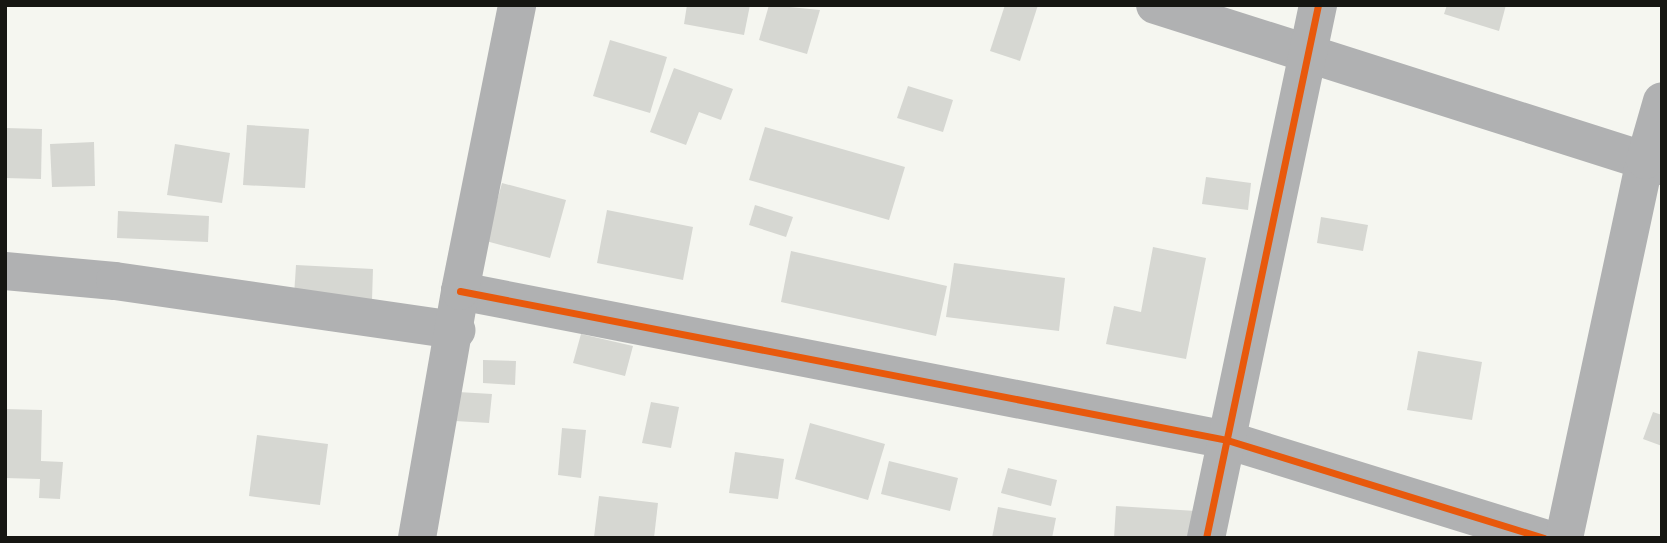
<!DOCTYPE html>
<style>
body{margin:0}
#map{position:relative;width:1667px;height:543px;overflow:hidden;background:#f5f6f0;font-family:"Source Sans 3",sans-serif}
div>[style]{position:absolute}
.building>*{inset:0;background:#d6d7d2}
.street>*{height:38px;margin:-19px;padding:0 19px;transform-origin:19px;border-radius:19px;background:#b0b1b2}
.cycleway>*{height:7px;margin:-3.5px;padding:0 3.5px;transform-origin:3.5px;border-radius:3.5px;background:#e8590c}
span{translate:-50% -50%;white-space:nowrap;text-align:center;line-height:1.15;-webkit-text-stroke:6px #f7f9ed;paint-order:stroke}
.frame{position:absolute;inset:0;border:7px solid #161612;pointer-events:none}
</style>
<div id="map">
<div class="building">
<i style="clip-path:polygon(687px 5px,750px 5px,744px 35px,684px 24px)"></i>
<i style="clip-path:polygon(769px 5px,820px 10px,807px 54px,759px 40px)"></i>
<i style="clip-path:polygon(1005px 5px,1038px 5px,1020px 61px,990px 51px)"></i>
<i style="clip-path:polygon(1447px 5px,1506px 5px,1499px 31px,1444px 14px)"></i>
<i style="clip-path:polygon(610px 40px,667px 57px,650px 113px,593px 96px)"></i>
<i style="clip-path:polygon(674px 68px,733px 89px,721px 120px,699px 112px,686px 145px,650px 132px)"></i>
<i style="clip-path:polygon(908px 86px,953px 100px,943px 132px,897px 118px)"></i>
<i style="clip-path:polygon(247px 125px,309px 129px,305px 188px,243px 185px)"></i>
<i style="clip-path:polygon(765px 127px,905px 167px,889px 220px,749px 180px)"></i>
<i style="clip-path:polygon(5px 128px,42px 129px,41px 179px,5px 178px)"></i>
<i style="clip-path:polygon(94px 142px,95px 186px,52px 187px,50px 144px)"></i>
<i style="clip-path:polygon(175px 144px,230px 153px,222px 203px,167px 195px)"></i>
<i style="clip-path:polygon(1206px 177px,1251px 183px,1248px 210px,1202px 204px)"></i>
<i style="clip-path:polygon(502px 183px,566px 200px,550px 258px,486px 241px)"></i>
<i style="clip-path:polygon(755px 205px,793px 217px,786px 237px,749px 225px)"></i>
<i style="clip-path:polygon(607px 210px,693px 227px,683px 280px,597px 263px)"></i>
<i style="clip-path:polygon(118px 211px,209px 216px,208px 242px,117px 238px)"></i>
<i style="clip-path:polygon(1321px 217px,1368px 225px,1363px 251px,1317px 243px)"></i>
<i style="clip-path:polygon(1153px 247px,1206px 258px,1186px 359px,1106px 344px,1114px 306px,1141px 312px)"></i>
<i style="clip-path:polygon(791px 251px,947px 286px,936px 336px,781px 302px)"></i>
<i style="clip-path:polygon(954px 263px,1065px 278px,1059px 331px,946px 317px)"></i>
<i style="clip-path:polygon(296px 265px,373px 269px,372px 300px,294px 296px)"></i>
<i style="clip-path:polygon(581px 334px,633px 346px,625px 376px,573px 363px)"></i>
<i style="clip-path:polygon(1418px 351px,1482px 362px,1472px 420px,1407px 410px)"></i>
<i style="clip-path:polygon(483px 360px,516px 361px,515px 385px,483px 383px)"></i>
<i style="clip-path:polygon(458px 392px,492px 394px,489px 423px,455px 421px)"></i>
<i style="clip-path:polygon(651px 402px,679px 407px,671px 448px,642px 443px)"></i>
<i style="clip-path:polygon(5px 409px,42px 410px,41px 461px,63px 462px,60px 499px,39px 498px,40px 479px,5px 478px)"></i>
<i style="clip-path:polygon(1653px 412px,1662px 415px,1662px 446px,1643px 439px)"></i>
<i style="clip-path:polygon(810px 423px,885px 444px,868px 500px,795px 479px)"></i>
<i style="clip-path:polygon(562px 428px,586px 430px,581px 478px,558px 475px)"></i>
<i style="clip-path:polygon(257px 435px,328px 444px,320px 505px,249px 496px)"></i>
<i style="clip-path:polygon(735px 452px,784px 459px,778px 499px,729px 493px)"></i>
<i style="clip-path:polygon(889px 461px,958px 478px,950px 511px,881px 494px)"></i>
<i style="clip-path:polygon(1008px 468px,1057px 480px,1051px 506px,1001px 493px)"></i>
<i style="clip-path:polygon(599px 496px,658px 503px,654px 538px,594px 537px)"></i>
<i style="clip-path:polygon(1116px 506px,1196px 511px,1194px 538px,1114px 538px)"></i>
<i style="clip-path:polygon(998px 507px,1056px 518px,1052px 538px,992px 538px)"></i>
</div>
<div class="street">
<i style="left:1155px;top:5px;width:532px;rotate:17.62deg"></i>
<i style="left:5px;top:271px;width:110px;rotate:5.2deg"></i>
<i style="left:115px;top:281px;width:345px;rotate:8.2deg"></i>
<i style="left:460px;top:291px;width:781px;rotate:10.99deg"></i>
<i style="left:1227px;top:440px;width:332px;rotate:17.2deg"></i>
<i style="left:417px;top:538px;width:251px;rotate:-80.1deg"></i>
<i style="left:460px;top:291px;width:292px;rotate:-78.7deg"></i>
<i style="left:1206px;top:538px;width:545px;rotate:-78.13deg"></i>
<i style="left:1564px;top:538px;width:387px;rotate:-77.9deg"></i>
<i style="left:1645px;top:160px;width:61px;rotate:-73.9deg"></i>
</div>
<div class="cycleway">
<i style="left:460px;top:291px;width:781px;rotate:10.99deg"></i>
<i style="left:1227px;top:440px;width:332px;rotate:17.2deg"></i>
<i style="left:1206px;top:538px;width:545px;rotate:-78.13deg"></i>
</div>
<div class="frame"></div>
</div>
